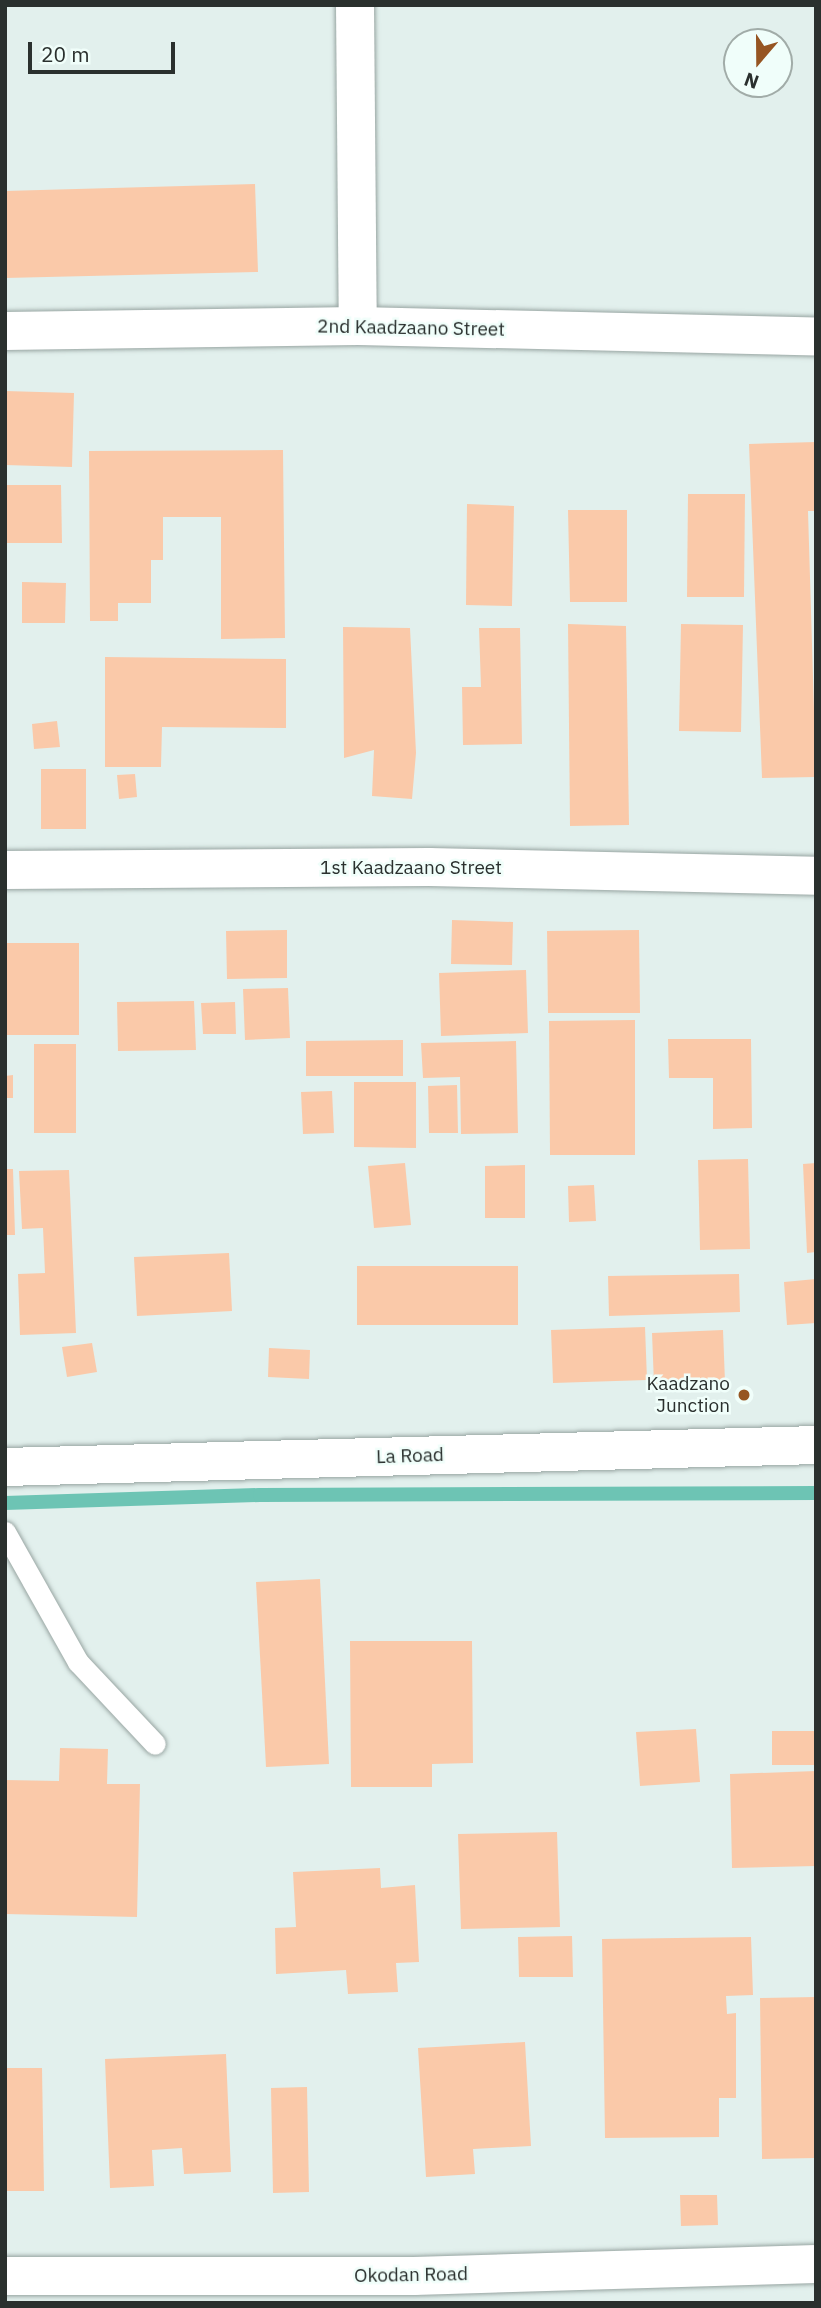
<!DOCTYPE html>
<style>
body{margin:0}
#map{position:relative;width:821px;height:2308px;overflow:hidden;background:#e2f0ed;font-family:"IBM Plex Sans",sans-serif}
div>[style]{position:absolute}
.stream>*{height:14px;margin:-7px;padding:0 7px;transform-origin:7px;border-radius:7px;background:#6dc4b4}
.building>*{inset:0;background:#fac9a9}
.roads{filter:drop-shadow(0 0 2px #98a5a2) drop-shadow(0 0 2px #98a5a2)}
.service>*{height:21px;margin:-10.5px;padding:0 10.5px;transform-origin:10.5px;border-radius:10.5px;background:#fff}
.minor>*{height:38px;margin:-19px;padding:0 19px;transform-origin:19px;border-radius:19px;background:#fff}
.primary>*{height:38px;margin:-19px;padding:0 19px;transform-origin:19px;border-radius:19px;background:#fff}
.dots>*{width:19px;height:19px;translate:-50% -50%;box-sizing:border-box;border:4px solid #f0fefa;border-radius:50%}
span{translate:-50% -50%;white-space:nowrap;text-align:center;line-height:1.15;-webkit-text-stroke:5px #f0fefa;paint-order:stroke}
.street-label{font-size:19px;color:#2a302e}
.poi-label{font-size:19px;color:#2a302e}
.right{translate:-100% -50%;text-align:right}
.frame{position:absolute;inset:0;border:7px solid #2a302e;pointer-events:none}
.north{position:absolute;left:723px;top:28px;width:70px;height:70px;box-sizing:border-box;background:#f0fefa;border:2px solid #a1aca8;border-radius:50%;rotate:200deg;font-size:19px;font-weight:700;line-height:28px;text-align:center;color:#2a302e}
.north::after{content:'';display:block;margin:auto;width:24px;height:32px;background:#965522;clip-path:polygon(50% 0,100% 100%,50% 72%,0 100%)}
.scale{position:absolute;left:28px;top:42px;width:147px;height:32px;box-sizing:border-box;border:4px solid #2a302e;border-top:0;padding-left:9px;font-size:21px;line-height:24px;white-space:nowrap;color:#2a302e;-webkit-text-stroke:5px #f0fefa;paint-order:stroke}
</style>
<div id="map">
<div class="stream">
<i style="left:5px;top:1503px;width:255px;rotate:-1.8deg"></i>
<i style="left:260px;top:1495px;width:556px;rotate:-0.21deg"></i>
</div>
<div class="building">
<i style="clip-path:polygon(255px 184px,258px 272px,5px 278px,5px 191px)"></i>
<i style="clip-path:polygon(5px 391px,74px 393px,72px 467px,5px 465px)"></i>
<i style="clip-path:polygon(816px 442px,816px 511px,808px 511px,816px 777px,762px 778px,749px 444px)"></i>
<i style="clip-path:polygon(283px 450px,285px 638px,221px 639px,221px 517px,163px 517px,163px 560px,151px 560px,151px 603px,118px 603px,118px 621px,90px 621px,89px 451px)"></i>
<i style="clip-path:polygon(5px 485px,61px 485px,62px 543px,5px 543px)"></i>
<i style="clip-path:polygon(688px 494px,745px 494px,744px 597px,687px 597px)"></i>
<i style="clip-path:polygon(467px 504px,514px 506px,512px 606px,466px 605px)"></i>
<i style="clip-path:polygon(568px 510px,627px 510px,627px 602px,570px 602px)"></i>
<i style="clip-path:polygon(22px 582px,66px 583px,65px 623px,22px 623px)"></i>
<i style="clip-path:polygon(568px 624px,626px 626px,629px 825px,570px 826px)"></i>
<i style="clip-path:polygon(681px 624px,743px 625px,741px 732px,679px 731px)"></i>
<i style="clip-path:polygon(343px 627px,410px 628px,416px 753px,412px 799px,372px 796px,374px 750px,344px 758px)"></i>
<i style="clip-path:polygon(479px 628px,520px 628px,522px 744px,463px 745px,462px 687px,481px 687px)"></i>
<i style="clip-path:polygon(105px 657px,286px 659px,286px 728px,162px 727px,161px 767px,105px 767px)"></i>
<i style="clip-path:polygon(57px 721px,60px 747px,34px 749px,32px 724px)"></i>
<i style="clip-path:polygon(41px 769px,86px 769px,86px 829px,41px 829px)"></i>
<i style="clip-path:polygon(135px 774px,137px 797px,119px 799px,117px 775px)"></i>
<i style="clip-path:polygon(452px 920px,513px 922px,512px 965px,451px 964px)"></i>
<i style="clip-path:polygon(287px 930px,287px 978px,227px 979px,226px 931px)"></i>
<i style="clip-path:polygon(639px 930px,640px 1013px,548px 1013px,547px 931px)"></i>
<i style="clip-path:polygon(5px 943px,79px 943px,79px 1035px,5px 1035px)"></i>
<i style="clip-path:polygon(526px 970px,528px 1033px,441px 1036px,439px 973px)"></i>
<i style="clip-path:polygon(288px 988px,290px 1038px,245px 1040px,243px 989px)"></i>
<i style="clip-path:polygon(194px 1001px,196px 1050px,118px 1051px,117px 1002px)"></i>
<i style="clip-path:polygon(235px 1002px,236px 1034px,203px 1034px,201px 1003px)"></i>
<i style="clip-path:polygon(635px 1020px,635px 1155px,550px 1155px,549px 1021px)"></i>
<i style="clip-path:polygon(668px 1039px,751px 1039px,752px 1128px,713px 1129px,713px 1078px,669px 1078px)"></i>
<i style="clip-path:polygon(403px 1040px,403px 1076px,306px 1076px,306px 1041px)"></i>
<i style="clip-path:polygon(516px 1041px,518px 1133px,461px 1134px,460px 1077px,423px 1078px,421px 1043px)"></i>
<i style="clip-path:polygon(34px 1044px,76px 1044px,76px 1133px,34px 1133px)"></i>
<i style="clip-path:polygon(13px 1075px,13px 1098px,5px 1098px,5px 1076px)"></i>
<i style="clip-path:polygon(354px 1082px,416px 1082px,416px 1148px,354px 1147px)"></i>
<i style="clip-path:polygon(457px 1085px,458px 1133px,429px 1133px,428px 1086px)"></i>
<i style="clip-path:polygon(332px 1091px,334px 1133px,303px 1134px,301px 1092px)"></i>
<i style="clip-path:polygon(748px 1159px,750px 1249px,700px 1250px,698px 1160px)"></i>
<i style="clip-path:polygon(405px 1163px,411px 1225px,374px 1228px,368px 1166px)"></i>
<i style="clip-path:polygon(816px 1163px,816px 1252px,807px 1253px,803px 1164px)"></i>
<i style="clip-path:polygon(525px 1165px,525px 1218px,485px 1218px,485px 1166px)"></i>
<i style="clip-path:polygon(5px 1169px,13px 1169px,15px 1235px,5px 1235px)"></i>
<i style="clip-path:polygon(69px 1170px,76px 1333px,20px 1335px,18px 1274px,45px 1273px,43px 1228px,22px 1229px,19px 1171px)"></i>
<i style="clip-path:polygon(594px 1185px,596px 1221px,569px 1222px,568px 1186px)"></i>
<i style="clip-path:polygon(229px 1253px,232px 1311px,137px 1316px,134px 1257px)"></i>
<i style="clip-path:polygon(357px 1266px,518px 1266px,518px 1325px,357px 1325px)"></i>
<i style="clip-path:polygon(739px 1274px,740px 1312px,609px 1316px,608px 1276px)"></i>
<i style="clip-path:polygon(816px 1279px,816px 1323px,787px 1325px,784px 1282px)"></i>
<i style="clip-path:polygon(645px 1327px,647px 1380px,553px 1383px,551px 1330px)"></i>
<i style="clip-path:polygon(723px 1330px,725px 1382px,654px 1384px,652px 1333px)"></i>
<i style="clip-path:polygon(92px 1343px,97px 1372px,67px 1377px,62px 1347px)"></i>
<i style="clip-path:polygon(269px 1348px,310px 1350px,309px 1379px,268px 1377px)"></i>
<i style="clip-path:polygon(320px 1579px,329px 1764px,266px 1767px,256px 1582px)"></i>
<i style="clip-path:polygon(350px 1641px,472px 1641px,473px 1763px,432px 1764px,432px 1787px,351px 1787px)"></i>
<i style="clip-path:polygon(696px 1729px,700px 1782px,640px 1786px,636px 1732px)"></i>
<i style="clip-path:polygon(772px 1731px,816px 1731px,816px 1765px,772px 1765px)"></i>
<i style="clip-path:polygon(60px 1748px,108px 1749px,107px 1784px,140px 1784px,137px 1917px,5px 1914px,5px 1780px,59px 1781px)"></i>
<i style="clip-path:polygon(816px 1771px,816px 1866px,732px 1868px,730px 1774px)"></i>
<i style="clip-path:polygon(557px 1832px,560px 1927px,461px 1929px,458px 1834px)"></i>
<i style="clip-path:polygon(380px 1868px,381px 1888px,415px 1885px,419px 1962px,396px 1963px,398px 1992px,348px 1994px,346px 1970px,276px 1974px,275px 1928px,296px 1927px,293px 1872px)"></i>
<i style="clip-path:polygon(572px 1936px,573px 1977px,519px 1977px,518px 1937px)"></i>
<i style="clip-path:polygon(751px 1937px,753px 1995px,726px 1996px,727px 2014px,736px 2013px,736px 2098px,719px 2098px,719px 2137px,605px 2138px,602px 1939px)"></i>
<i style="clip-path:polygon(816px 1997px,816px 2158px,762px 2159px,760px 1998px)"></i>
<i style="clip-path:polygon(525px 2042px,531px 2146px,473px 2149px,475px 2174px,426px 2177px,418px 2048px)"></i>
<i style="clip-path:polygon(226px 2054px,231px 2172px,184px 2174px,182px 2148px,152px 2150px,154px 2186px,110px 2188px,105px 2059px)"></i>
<i style="clip-path:polygon(5px 2068px,42px 2068px,44px 2191px,5px 2191px)"></i>
<i style="clip-path:polygon(307px 2087px,309px 2192px,273px 2193px,271px 2088px)"></i>
<i style="clip-path:polygon(680px 2195px,717px 2195px,718px 2225px,681px 2226px)"></i>
</div>
<div class="roads">
<div class="service">
<i style="left:5px;top:1532px;width:149px;rotate:60.7deg"></i>
<i style="left:78px;top:1662px;width:112px;rotate:46.8deg"></i>
</div>
<div class="minor">
<i style="left:355px;top:5px;width:321px;rotate:89.5deg"></i>
<i style="left:5px;top:331px;width:353px;rotate:-0.8deg"></i>
<i style="left:358px;top:326px;width:458px;rotate:1.3deg"></i>
<i style="left:5px;top:870px;width:424px;rotate:-0.4deg"></i>
<i style="left:429px;top:867px;width:387px;rotate:1.3deg"></i>
<i style="left:5px;top:2276px;width:409px"></i>
<i style="left:414px;top:2276px;width:402px;rotate:-1.7deg"></i>
</div>
<div class="primary">
<i style="left:5px;top:1467px;width:811px;rotate:-1.55deg"></i>
</div>
</div>
<div class="dots">
<i style="left:744px;top:1395px;background:#965522"></i>
</div>
<div class="street-label">
<span style="left:411px;top:328px;rotate:1deg">2nd Kaadzaano Street</span>
<span style="left:411px;top:868px">1st Kaadzaano Street</span>
<span style="left:410px;top:1456px;rotate:-2deg">La Road</span>
<span style="left:411px;top:2275px;rotate:-1deg">Okodan Road</span>
</div>
<div class="poi-label">
<span class="right" style="left:730px;top:1395px">Kaadzano<br>Junction</span>
</div>
<div class="frame"></div>
<div class="north">N</div>
<div class="scale">20 m</div>
</div>
